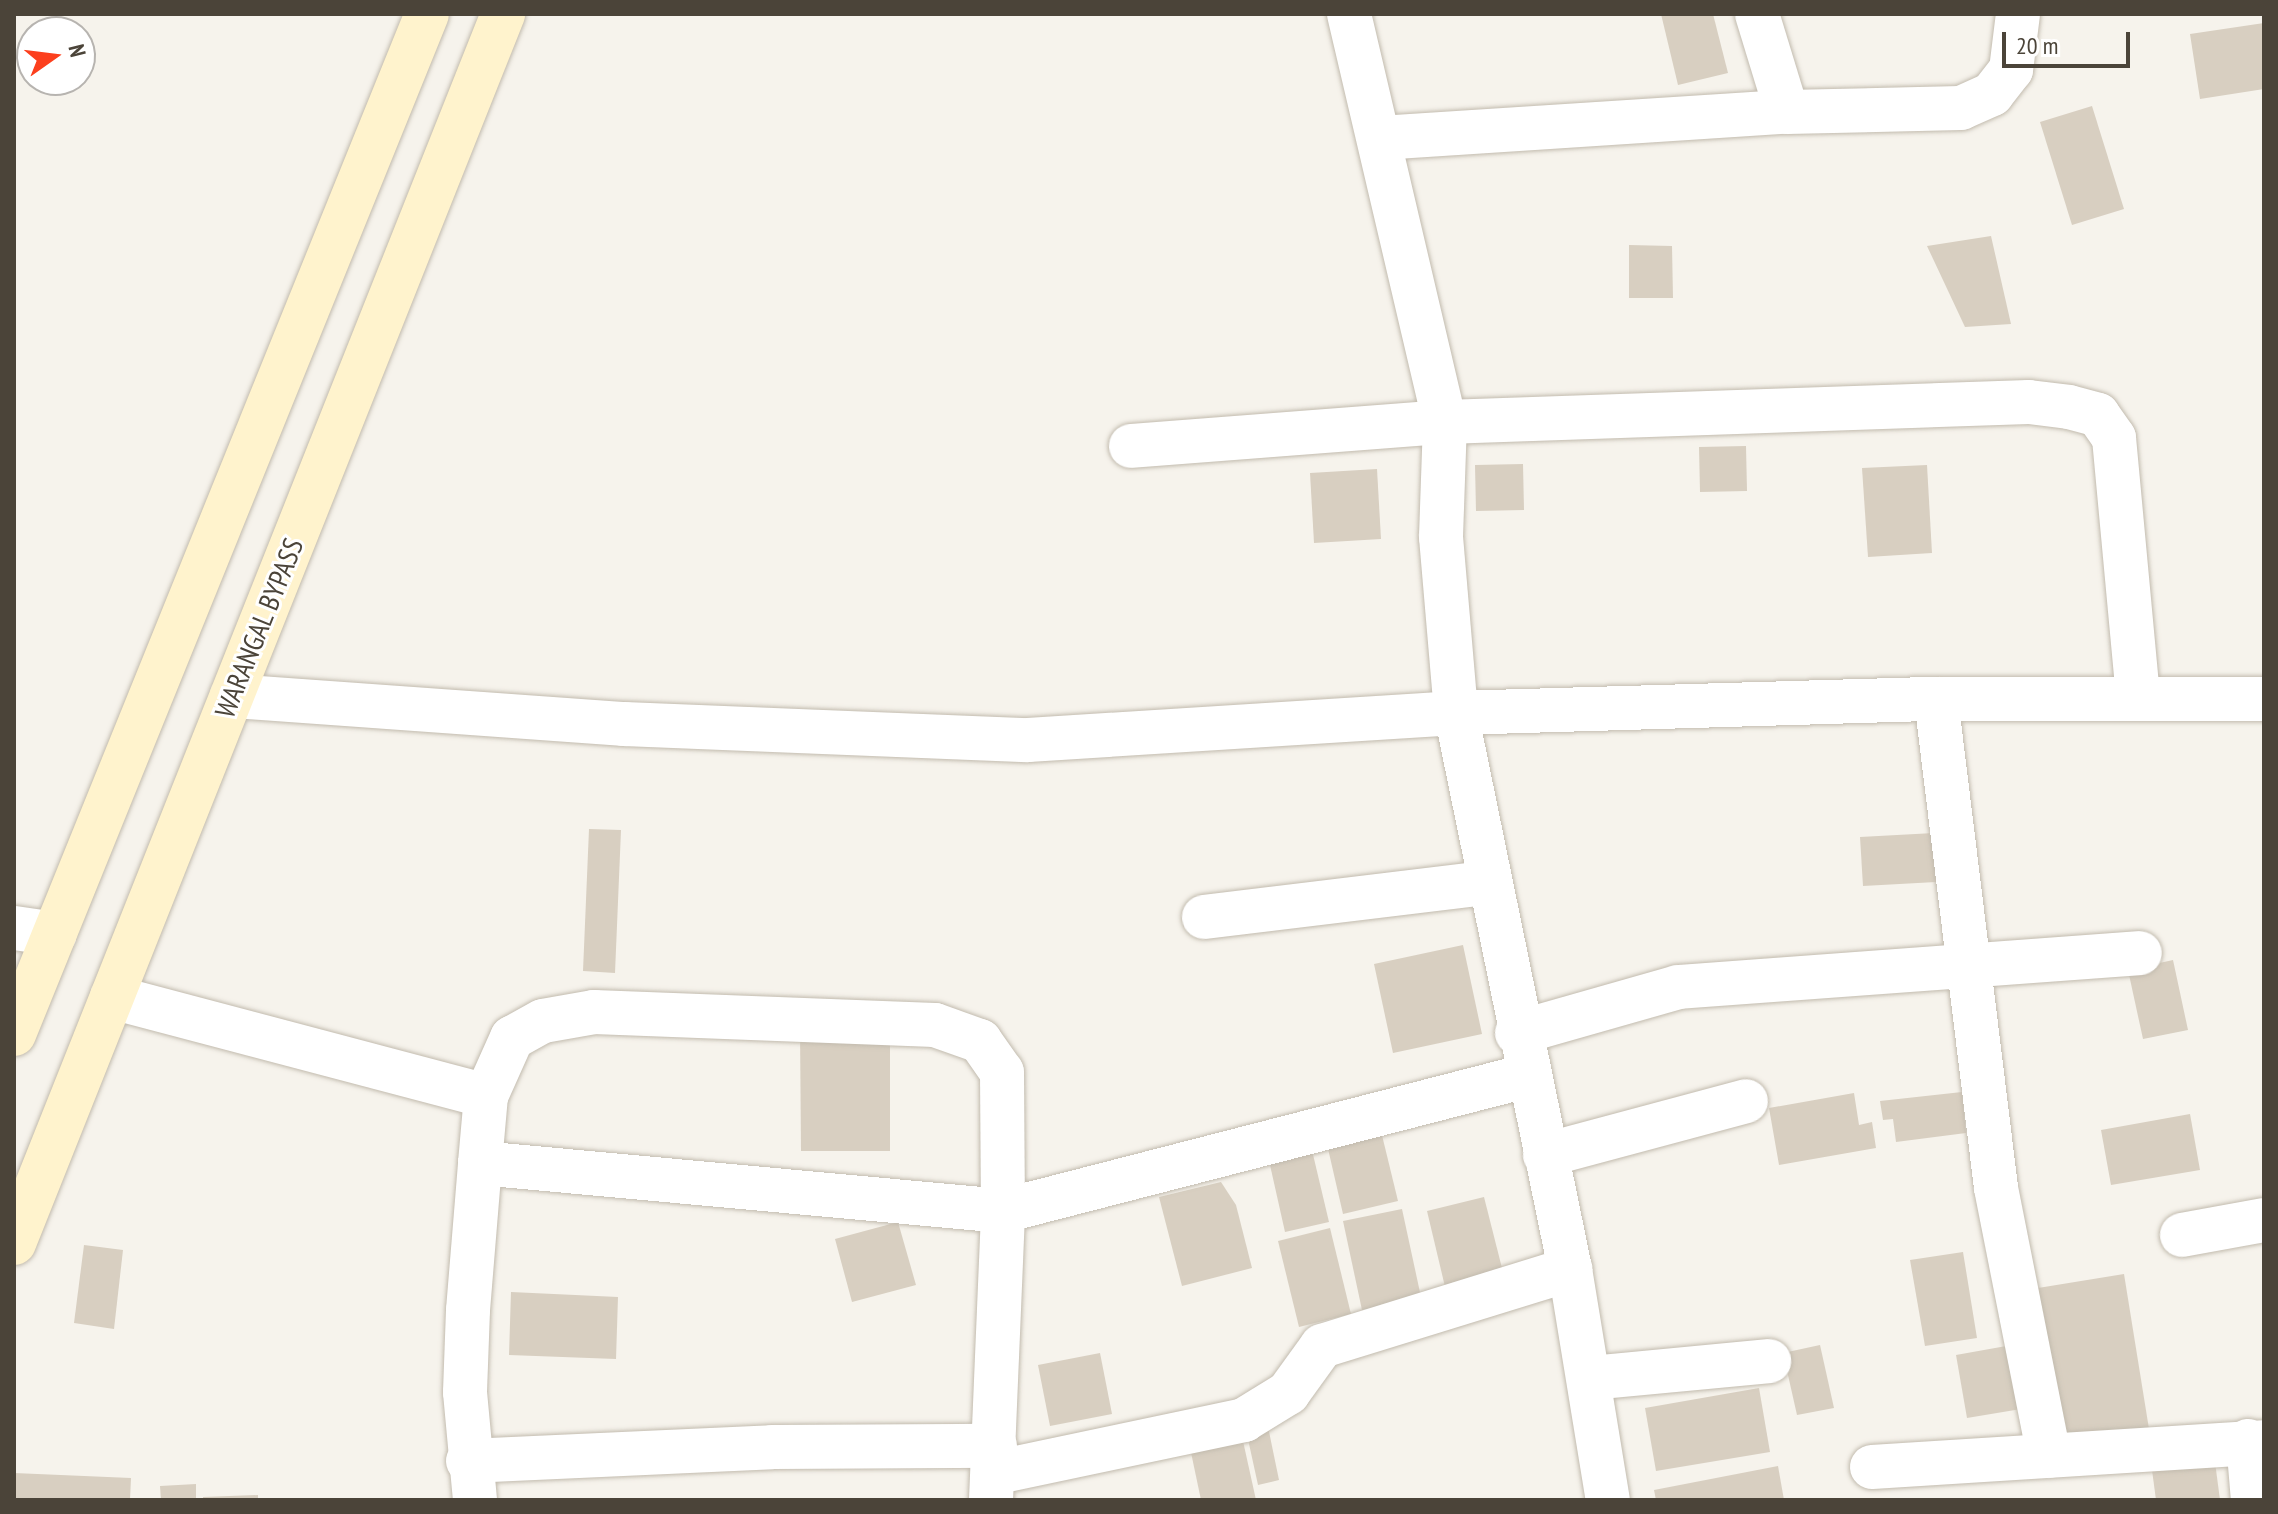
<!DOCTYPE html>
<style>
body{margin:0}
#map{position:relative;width:2278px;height:1514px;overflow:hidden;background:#f6f3ec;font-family:"PT Sans Narrow",sans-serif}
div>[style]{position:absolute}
.building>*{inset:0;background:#d8cfc1}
.roads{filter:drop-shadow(0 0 2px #c2bbae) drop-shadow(0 0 2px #c2bbae)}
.minor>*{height:44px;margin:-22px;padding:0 22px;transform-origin:22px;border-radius:22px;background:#fff}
.secondary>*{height:44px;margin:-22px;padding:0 22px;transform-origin:22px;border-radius:22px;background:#fff3cd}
span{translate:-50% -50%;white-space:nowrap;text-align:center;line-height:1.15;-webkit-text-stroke:6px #fff;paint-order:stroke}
.street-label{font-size:28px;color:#4b4439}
.frame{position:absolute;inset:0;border:16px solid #4b4439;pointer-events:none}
.north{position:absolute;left:16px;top:16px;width:80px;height:80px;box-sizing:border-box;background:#fff;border:2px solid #b7b4b0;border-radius:50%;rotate:76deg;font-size:22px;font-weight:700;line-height:32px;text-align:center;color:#4b4439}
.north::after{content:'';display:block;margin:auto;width:28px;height:36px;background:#fc3f1d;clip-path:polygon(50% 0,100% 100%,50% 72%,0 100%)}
.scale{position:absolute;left:2002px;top:32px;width:128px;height:36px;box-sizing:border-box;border:4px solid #4b4439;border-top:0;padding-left:10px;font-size:24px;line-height:28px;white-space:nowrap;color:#4b4439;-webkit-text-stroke:6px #fff;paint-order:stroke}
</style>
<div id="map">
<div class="building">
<i style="clip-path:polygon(1661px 14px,1713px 14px,1728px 73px,1678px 85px)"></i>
<i style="clip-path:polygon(2264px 23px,2264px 89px,2200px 99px,2190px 34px)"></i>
<i style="clip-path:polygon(2092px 106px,2124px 209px,2072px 225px,2040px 122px)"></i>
<i style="clip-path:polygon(1991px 236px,2011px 324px,1965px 327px,1927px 246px)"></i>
<i style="clip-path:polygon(1629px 245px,1672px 246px,1673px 298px,1629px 298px)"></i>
<i style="clip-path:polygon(1746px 446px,1747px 491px,1700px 492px,1699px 447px)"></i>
<i style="clip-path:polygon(1523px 464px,1524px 510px,1476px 511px,1475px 465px)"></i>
<i style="clip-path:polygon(1927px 465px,1932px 553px,1868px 557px,1862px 468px)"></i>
<i style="clip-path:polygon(1377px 469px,1381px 539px,1314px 543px,1310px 473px)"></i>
<i style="clip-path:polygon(589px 829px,621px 830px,615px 973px,583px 971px)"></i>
<i style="clip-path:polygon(1934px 833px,1936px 882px,1863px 886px,1860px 837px)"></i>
<i style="clip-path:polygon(1463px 945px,1482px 1034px,1393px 1053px,1374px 964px)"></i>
<i style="clip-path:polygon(2173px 960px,2188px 1030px,2143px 1039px,2128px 970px)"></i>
<i style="clip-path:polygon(800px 1029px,890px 1029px,890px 1151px,801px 1151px)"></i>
<i style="clip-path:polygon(1962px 1092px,1966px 1133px,1896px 1142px,1893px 1119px,1883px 1120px,1880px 1101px)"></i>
<i style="clip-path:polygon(1854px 1093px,1859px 1125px,1872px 1122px,1876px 1148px,1779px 1165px,1769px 1108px)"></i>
<i style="clip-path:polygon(2190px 1114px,2200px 1170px,2111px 1185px,2101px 1130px)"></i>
<i style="clip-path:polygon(1380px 1127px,1398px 1201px,1343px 1214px,1326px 1140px)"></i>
<i style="clip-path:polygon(1311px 1146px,1329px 1222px,1285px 1232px,1268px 1156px)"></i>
<i style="clip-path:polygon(1221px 1182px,1236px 1205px,1252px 1268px,1182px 1286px,1159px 1197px)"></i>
<i style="clip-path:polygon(1484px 1197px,1504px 1276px,1446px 1291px,1427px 1211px)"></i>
<i style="clip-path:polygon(1402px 1209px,1421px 1297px,1362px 1310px,1343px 1221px)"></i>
<i style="clip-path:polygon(898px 1222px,916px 1285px,852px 1302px,835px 1239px)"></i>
<i style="clip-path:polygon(1330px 1228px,1351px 1314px,1299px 1327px,1278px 1241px)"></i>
<i style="clip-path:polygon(84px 1245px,123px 1250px,114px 1329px,74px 1323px)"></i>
<i style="clip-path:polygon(1963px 1252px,1977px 1338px,1925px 1346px,1910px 1260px)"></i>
<i style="clip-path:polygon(2124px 1274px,2149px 1429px,2064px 1443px,2038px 1288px)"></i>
<i style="clip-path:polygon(511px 1292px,618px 1297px,616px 1359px,509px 1355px)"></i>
<i style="clip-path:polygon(2023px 1343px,2033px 1407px,1967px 1418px,1956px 1355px)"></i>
<i style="clip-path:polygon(1820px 1345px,1834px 1408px,1797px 1415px,1783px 1353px)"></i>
<i style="clip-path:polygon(1100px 1353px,1112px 1414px,1050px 1426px,1038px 1365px)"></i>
<i style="clip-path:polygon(1759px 1388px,1770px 1452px,1656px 1471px,1645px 1408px)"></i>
<i style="clip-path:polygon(1266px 1417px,1279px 1480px,1258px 1485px,1244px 1421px)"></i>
<i style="clip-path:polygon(1241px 1432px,1256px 1500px,1201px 1500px,1189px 1443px)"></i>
<i style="clip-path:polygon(2215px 1462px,2220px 1500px,2156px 1500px,2152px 1470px)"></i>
<i style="clip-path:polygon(1778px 1466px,1784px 1500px,1656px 1500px,1654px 1490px)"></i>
<i style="clip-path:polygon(14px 1473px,131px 1478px,130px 1500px,14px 1500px)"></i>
<i style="clip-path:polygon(196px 1484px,196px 1500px,161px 1500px,160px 1486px)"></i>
<i style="clip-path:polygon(258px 1495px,258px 1500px,203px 1500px,203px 1497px)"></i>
</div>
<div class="roads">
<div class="minor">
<i style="left:1349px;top:14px;width:419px;rotate:76.8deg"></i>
<i style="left:1445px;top:422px;width:115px;rotate:92deg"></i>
<i style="left:1441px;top:537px;width:177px;rotate:85.1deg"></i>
<i style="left:1456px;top:713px;width:568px;rotate:78.41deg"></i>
<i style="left:1570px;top:1269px;width:234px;rotate:80.7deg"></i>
<i style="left:1757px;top:14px;width:102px;rotate:73deg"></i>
<i style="left:1380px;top:138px;width:408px;rotate:-3.7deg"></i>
<i style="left:1787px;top:112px;width:174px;rotate:-1.3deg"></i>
<i style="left:1961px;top:108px;width:34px;rotate:-24deg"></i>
<i style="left:1992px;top:94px;width:31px;rotate:-52deg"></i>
<i style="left:2011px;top:70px;width:56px;rotate:-82.9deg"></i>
<i style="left:1131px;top:446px;width:315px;rotate:-4.4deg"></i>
<i style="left:1445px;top:422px;width:584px;rotate:-1.96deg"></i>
<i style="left:2029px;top:402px;width:40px;rotate:7.1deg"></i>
<i style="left:2069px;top:407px;width:30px;rotate:15deg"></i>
<i style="left:2098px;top:415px;width:28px;rotate:55deg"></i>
<i style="left:2114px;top:438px;width:262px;rotate:84.7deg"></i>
<i style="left:232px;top:696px;width:393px;rotate:4.1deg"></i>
<i style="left:624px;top:724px;width:404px;rotate:2.3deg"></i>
<i style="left:1028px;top:740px;width:429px;rotate:-3.6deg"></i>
<i style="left:1456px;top:713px;width:480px;rotate:-1.7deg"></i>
<i style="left:1936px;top:699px;width:493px;rotate:83deg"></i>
<i style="left:1996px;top:1188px;width:273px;rotate:78.8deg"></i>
<i style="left:1936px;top:699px;width:328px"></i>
<i style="left:1204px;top:917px;width:285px;rotate:-6.9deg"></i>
<i style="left:14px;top:928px;width:41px;rotate:8.3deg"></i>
<i style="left:112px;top:997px;width:387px;rotate:14.8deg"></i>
<i style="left:1517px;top:1033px;width:167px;rotate:-15.9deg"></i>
<i style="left:1678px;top:987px;width:463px;rotate:-4.2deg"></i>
<i style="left:1545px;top:1155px;width:208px;rotate:-15deg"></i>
<i style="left:2182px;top:1235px;width:83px;rotate:-10.4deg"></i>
<i style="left:1590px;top:1378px;width:180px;rotate:-5.4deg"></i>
<i style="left:2248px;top:1441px;width:59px;rotate:85.2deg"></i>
<i style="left:468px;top:1461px;width:304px;rotate:-2.6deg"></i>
<i style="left:772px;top:1447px;width:223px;rotate:-0.3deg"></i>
<i style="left:1872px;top:1467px;width:393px;rotate:-3.6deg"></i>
<i style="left:993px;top:1473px;width:257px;rotate:-11.9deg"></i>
<i style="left:1244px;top:1420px;width:52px;rotate:-31.5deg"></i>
<i style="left:1288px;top:1393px;width:58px;rotate:-54.1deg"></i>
<i style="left:1322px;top:1346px;width:260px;rotate:-17.2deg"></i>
<i style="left:475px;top:1500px;width:108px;rotate:-95.3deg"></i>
<i style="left:465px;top:1392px;width:82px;rotate:-87.9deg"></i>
<i style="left:468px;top:1310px;width:147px;rotate:-85.3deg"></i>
<i style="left:480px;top:1163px;width:67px;rotate:-84.9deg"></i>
<i style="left:486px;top:1096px;width:64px;rotate:-65.9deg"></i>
<i style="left:512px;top:1038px;width:35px;rotate:-29deg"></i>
<i style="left:543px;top:1021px;width:52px;rotate:-10deg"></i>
<i style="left:594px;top:1012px;width:341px;rotate:2.2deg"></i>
<i style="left:935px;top:1025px;width:48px;rotate:19.6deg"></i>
<i style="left:980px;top:1041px;width:38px;rotate:55deg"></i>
<i style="left:1002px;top:1072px;width:139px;rotate:89.6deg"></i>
<i style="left:1003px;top:1211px;width:525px;rotate:-174.76deg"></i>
<i style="left:991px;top:1500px;width:289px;rotate:-87.6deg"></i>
<i style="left:1003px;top:1211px;width:540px;rotate:-14.47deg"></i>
</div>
<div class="secondary">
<i style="left:14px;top:1034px;width:1100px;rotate:-67.96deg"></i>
<i style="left:14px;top:1243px;width:1323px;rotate:-68.3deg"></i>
</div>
</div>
<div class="street-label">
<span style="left:259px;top:628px;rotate:-68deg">WARANGAL BYPASS</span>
</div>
<div class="frame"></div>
<div class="north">N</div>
<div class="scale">20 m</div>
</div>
